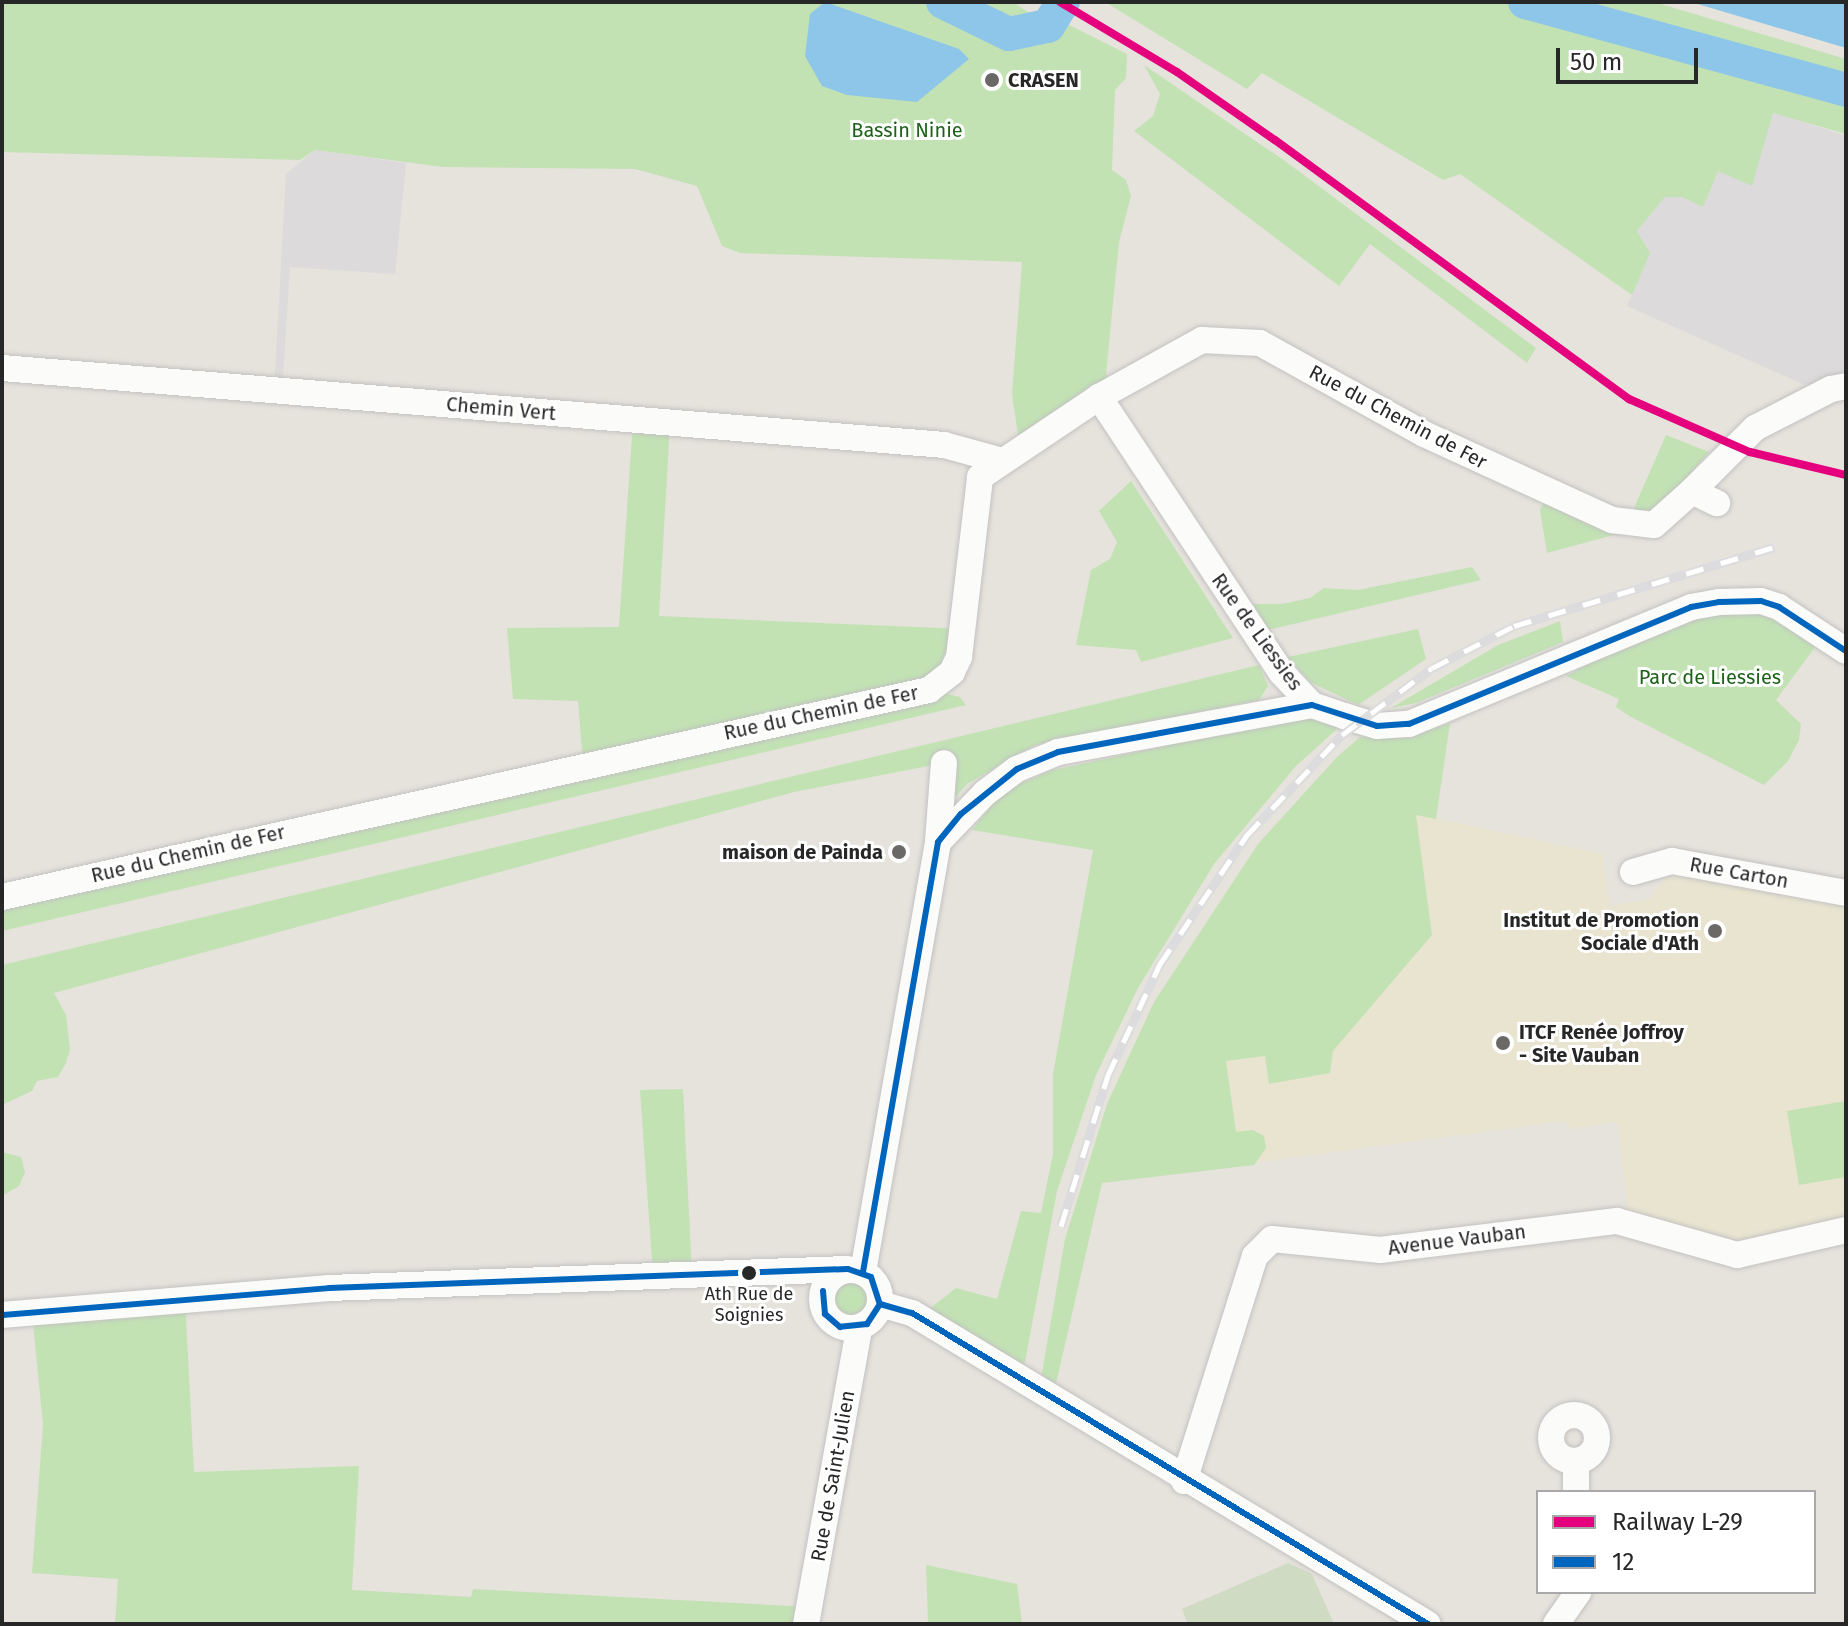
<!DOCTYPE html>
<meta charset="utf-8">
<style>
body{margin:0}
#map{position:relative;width:1848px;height:1626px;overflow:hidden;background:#e6e3dc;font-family:"Fira Sans",sans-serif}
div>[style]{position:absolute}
.industrial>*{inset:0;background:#dcdadb}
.education>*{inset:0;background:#e9e4d0}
.green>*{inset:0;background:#c2e2b4}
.round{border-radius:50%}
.cemetery>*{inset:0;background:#cfdbc3}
.water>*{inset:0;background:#8ec6e9}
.river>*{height:34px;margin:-17px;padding:0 17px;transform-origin:17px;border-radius:17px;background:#8ec6e9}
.roads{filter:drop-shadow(0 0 2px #c3c2c2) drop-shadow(0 0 2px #c3c2c2)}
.minor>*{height:26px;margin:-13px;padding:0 13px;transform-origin:13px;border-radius:13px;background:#fbfbfa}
.minor>.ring{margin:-13px;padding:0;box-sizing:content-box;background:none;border:26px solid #fbfbfa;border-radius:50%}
.rail>*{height:9px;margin-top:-4.5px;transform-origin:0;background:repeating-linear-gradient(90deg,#fff 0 18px,#dcdbdd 0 36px);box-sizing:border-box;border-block:2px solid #dcdbdd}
.bus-1>*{height:6px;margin:-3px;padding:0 3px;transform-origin:3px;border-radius:3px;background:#0065bd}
.rail-1>*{height:8px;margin:-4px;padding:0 4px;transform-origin:4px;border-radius:4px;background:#e5007d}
.dots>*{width:22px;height:22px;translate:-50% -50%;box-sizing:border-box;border:4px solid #fff;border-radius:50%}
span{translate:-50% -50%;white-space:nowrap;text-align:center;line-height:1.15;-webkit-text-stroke:6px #fff;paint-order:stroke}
.bus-label{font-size:18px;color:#272727}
.poi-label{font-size:20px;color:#272727;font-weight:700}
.left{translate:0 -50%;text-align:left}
.right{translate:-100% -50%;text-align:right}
.park-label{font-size:20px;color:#1e6219}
.street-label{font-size:20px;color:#272727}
.frame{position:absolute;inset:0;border:4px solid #272727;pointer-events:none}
.legend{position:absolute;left:1536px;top:1490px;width:280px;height:104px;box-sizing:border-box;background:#fff;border:2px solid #a9a9a9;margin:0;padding:10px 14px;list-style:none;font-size:24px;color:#272727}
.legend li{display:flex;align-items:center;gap:16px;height:40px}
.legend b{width:40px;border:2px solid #a9a9a9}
.scale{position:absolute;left:1556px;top:48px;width:142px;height:36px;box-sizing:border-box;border:4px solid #272727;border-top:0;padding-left:10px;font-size:24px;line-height:28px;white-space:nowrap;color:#272727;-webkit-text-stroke:6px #fff;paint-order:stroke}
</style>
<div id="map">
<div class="industrial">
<i style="clip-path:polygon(1773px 112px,1846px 136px,1846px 386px,1805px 385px,1627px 306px,1650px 253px,1637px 231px,1665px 197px,1682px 197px,1718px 171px)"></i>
<i style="clip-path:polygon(315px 150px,406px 163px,395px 274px,290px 267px,282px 391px,274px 391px,286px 174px)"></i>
</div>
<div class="education">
<i style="clip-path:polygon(1416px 814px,1602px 854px,1610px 906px,1649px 899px,1671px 871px,1846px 893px,1846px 1230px,1755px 1253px,1630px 1224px,1617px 1122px,1568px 1129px,1566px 1121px,1102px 1183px)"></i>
</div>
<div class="green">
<i style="clip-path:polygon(2px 2px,1013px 2px,1048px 26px,1069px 25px,1127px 54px,1126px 78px,1115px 90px,1112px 170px,1126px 180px,1131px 196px,1119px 242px,1106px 374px,1113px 390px,1019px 442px,1012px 394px,1022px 262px,740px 253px,722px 246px,697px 186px,635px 169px,443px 167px,315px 150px,300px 160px,2px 152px)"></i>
<i style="clip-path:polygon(1105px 2px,1654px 2px,1846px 59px,1846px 134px,1773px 113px,1752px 186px,1718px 171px,1703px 207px,1682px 197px,1665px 197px,1637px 231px,1650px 253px,1632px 295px,1460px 174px,1443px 180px,1262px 73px,1247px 89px)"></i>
<i style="clip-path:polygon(1144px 65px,1285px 161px,1536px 348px,1527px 363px,1370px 244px,1339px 286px,1134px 131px,1153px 116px,1160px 94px)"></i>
<i style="clip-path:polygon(633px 421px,670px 423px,659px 616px,963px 629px,930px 690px,960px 697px,966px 705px,2px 931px,2px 897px,583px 765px,578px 701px,513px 699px,507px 628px,619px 627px)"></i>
<i style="clip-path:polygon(1666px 435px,1709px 452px,1643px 527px,1547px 553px,1540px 510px,1548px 493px,1627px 524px)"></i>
<i style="clip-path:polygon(1131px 481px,1233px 638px,1141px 662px,1136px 650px,1076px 645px,1091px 570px,1110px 559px,1117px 542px,1099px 511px)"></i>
<i style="clip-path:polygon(1472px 567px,1481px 580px,1268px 630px,1252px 604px,1282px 604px,1310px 598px,1324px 588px,1358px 590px)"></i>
<i style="clip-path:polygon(1737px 600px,1824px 635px,1776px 700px,1801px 724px,1799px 740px,1788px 761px,1764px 785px,1631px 717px,1616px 707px,1619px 699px,1566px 676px,1578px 670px,1569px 656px)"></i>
<i style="clip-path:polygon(1560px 621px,1563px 642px,1416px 703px,1391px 708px,1498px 645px)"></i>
<i style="clip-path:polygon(1418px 629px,1426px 659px,1358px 705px,1310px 682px,1288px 657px)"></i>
<i style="clip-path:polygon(1259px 665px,1268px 686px,1259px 700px,1035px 745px,967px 784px,940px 814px,944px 763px,794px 792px,54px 993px,66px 1015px,70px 1049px,66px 1063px,58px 1077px,37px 1081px,32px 1091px,2px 1105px,2px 965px)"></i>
<i style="clip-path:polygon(1311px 715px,1338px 728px,1296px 766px,1214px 864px,1138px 988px,1096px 1075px,1057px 1191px,1024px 1367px,928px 1310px,956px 1288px,997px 1299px,1021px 1211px,1041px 1213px,1053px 1154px,1053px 1074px,1093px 850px,972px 830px,992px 804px,1015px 786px,1053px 770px)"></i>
<i style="clip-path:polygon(1450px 723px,1436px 819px,1416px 815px,1432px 935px,1333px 1051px,1330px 1073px,1269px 1084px,1265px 1056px,1226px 1061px,1236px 1132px,1253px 1130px,1264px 1136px,1266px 1148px,1254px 1165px,1102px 1183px,1055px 1388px,1041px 1379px,1065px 1239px,1107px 1104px,1154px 1002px,1258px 844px,1337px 757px,1360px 737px,1406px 738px)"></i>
<i style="clip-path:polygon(683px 1089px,692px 1275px,653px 1275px,640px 1090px)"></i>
<i style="clip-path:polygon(1846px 1101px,1846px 1177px,1799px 1185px,1787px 1111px)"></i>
<i style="clip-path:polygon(2px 1152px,21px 1157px,25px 1172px,19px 1186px,2px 1196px)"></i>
<i class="round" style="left:830px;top:1278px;width:42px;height:42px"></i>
<i style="clip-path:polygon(185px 1300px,194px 1472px,359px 1466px,352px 1590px,471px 1597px,473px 1589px,809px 1607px,806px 1624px,115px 1624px,118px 1579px,32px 1573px,43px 1425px,32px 1312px)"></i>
<i style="clip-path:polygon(926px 1565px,1017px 1584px,1022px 1624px,928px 1624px)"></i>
</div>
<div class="cemetery">
<i style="clip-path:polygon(1288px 1563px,1312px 1574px,1334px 1624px,1188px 1624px,1182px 1609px)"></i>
</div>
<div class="water">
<i style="clip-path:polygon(825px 2px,959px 49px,969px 59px,917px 102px,847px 95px,822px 86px,805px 56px,810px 14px)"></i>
<i style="clip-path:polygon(1691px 2px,1846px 3px,1846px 48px)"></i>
</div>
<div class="river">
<i style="left:943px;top:2px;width:73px;rotate:25.9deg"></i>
<i style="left:1009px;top:34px;width:40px;rotate:-12deg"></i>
<i style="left:1048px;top:26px;width:28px;rotate:-58deg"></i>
<i style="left:1525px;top:2px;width:333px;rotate:15.3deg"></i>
</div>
<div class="roads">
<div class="minor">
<i style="left:2px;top:368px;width:945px;rotate:4.67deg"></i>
<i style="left:944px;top:445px;width:57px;rotate:15.3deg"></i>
<i style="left:1099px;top:397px;width:330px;rotate:56.5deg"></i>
<i style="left:1281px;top:672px;width:45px;rotate:46.8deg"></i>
<i style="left:1312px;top:705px;width:34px;rotate:19deg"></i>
<i style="left:1344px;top:716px;width:34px;rotate:17deg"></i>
<i style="left:1377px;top:726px;width:32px;rotate:-4deg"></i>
<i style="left:1409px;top:724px;width:305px;rotate:-22.5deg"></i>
<i style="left:1691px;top:607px;width:28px;rotate:-10deg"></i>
<i style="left:1719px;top:602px;width:42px;rotate:-1.4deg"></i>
<i style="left:1761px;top:601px;width:19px;rotate:18deg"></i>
<i style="left:1779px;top:607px;width:80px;rotate:33.3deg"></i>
<i style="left:1692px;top:491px;width:89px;rotate:-45deg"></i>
<i style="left:1755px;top:428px;width:85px;rotate:-27.2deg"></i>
<i style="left:1831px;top:389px;width:15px;rotate:-11deg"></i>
<i style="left:938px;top:842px;width:68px;rotate:-46.2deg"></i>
<i style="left:985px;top:793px;width:40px;rotate:-37deg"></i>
<i style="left:1017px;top:769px;width:44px;rotate:-22.5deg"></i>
<i style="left:1058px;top:752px;width:258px;rotate:-10.5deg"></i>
<i style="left:1633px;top:872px;width:41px;rotate:-15.8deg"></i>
<i style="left:1672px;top:861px;width:177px;rotate:10.4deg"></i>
<i style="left:2px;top:897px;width:950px;rotate:-12.59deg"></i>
<i style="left:929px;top:690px;width:29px;rotate:-38deg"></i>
<i style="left:952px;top:672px;width:17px;rotate:-65deg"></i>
<i style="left:959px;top:657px;width:181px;rotate:-83.3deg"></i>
<i style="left:980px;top:477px;width:143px;rotate:-33.9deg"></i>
<i style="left:1099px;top:397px;width:118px;rotate:-29deg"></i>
<i style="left:1202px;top:340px;width:58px;rotate:3deg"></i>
<i style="left:1260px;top:343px;width:188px;rotate:29deg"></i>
<i style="left:1424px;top:434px;width:207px;rotate:24.6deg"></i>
<i style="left:1612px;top:520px;width:42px;rotate:6.8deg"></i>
<i style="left:1654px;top:525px;width:51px;rotate:-41.8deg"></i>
<i style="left:1692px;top:491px;width:28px;rotate:26deg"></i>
<i class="ring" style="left:822px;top:1270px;width:32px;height:32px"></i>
<i style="left:863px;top:1272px;width:436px;rotate:-80.1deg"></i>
<i style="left:938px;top:842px;width:79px;rotate:-85.7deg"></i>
<i style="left:880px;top:1304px;width:33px;rotate:16deg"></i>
<i style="left:912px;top:1313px;width:602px;rotate:31.08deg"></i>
<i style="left:2px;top:1315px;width:328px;rotate:-4.7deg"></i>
<i style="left:329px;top:1288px;width:519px;rotate:-2.1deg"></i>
<i class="ring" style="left:1551px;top:1415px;width:20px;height:20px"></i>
<i style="left:1576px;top:1462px;width:30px;rotate:90deg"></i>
<i style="left:1184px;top:1481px;width:236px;rotate:-72.5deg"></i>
<i style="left:1255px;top:1256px;width:24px;rotate:-45deg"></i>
<i style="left:1272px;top:1239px;width:109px;rotate:5.8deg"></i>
<i style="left:1380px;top:1250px;width:239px;rotate:-7deg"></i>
<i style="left:1617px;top:1221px;width:125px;rotate:15.8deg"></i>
<i style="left:1737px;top:1255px;width:112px;rotate:-12.9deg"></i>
<i style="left:806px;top:1624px;width:301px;rotate:-79.8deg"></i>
<i style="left:1556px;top:1624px;width:39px;rotate:-55deg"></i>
</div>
</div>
<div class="rail">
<i style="left:1061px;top:1226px;width:158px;rotate:-72.7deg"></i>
<i style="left:1108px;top:1075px;width:123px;rotate:-64.9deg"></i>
<i style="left:1160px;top:964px;width:156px;rotate:-56deg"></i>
<i style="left:1247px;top:835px;width:138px;rotate:-46.5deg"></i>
<i style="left:1342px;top:735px;width:112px;rotate:-36.7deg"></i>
<i style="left:1432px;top:668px;width:92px;rotate:-27.1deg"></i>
<i style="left:1514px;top:626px;width:272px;rotate:-16.9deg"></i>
</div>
<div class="bus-1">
<i style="left:863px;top:1272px;width:436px;rotate:-80.1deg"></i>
<i style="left:938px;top:842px;width:36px;rotate:-51deg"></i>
<i style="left:961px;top:814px;width:72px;rotate:-38.8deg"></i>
<i style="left:1017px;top:769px;width:44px;rotate:-22.5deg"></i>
<i style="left:1058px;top:752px;width:258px;rotate:-10.5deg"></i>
<i style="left:1312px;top:705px;width:68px;rotate:17.9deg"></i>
<i style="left:1377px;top:726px;width:32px;rotate:-4deg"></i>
<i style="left:1409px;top:724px;width:305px;rotate:-22.5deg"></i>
<i style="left:1691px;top:607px;width:28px;rotate:-10deg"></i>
<i style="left:1719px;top:602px;width:42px;rotate:-1.4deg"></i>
<i style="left:1761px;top:601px;width:19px;rotate:18deg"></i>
<i style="left:1779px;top:607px;width:80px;rotate:33.3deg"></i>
<i style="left:880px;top:1304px;width:33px;rotate:16deg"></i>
<i style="left:912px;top:1313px;width:602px;rotate:31.08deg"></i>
<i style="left:2px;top:1315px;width:328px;rotate:-4.7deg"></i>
<i style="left:329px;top:1288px;width:519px;rotate:-2.1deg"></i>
<i style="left:848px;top:1269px;width:24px;rotate:19deg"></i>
<i style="left:871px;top:1277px;width:28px;rotate:72deg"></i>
<i style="left:880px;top:1304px;width:24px;rotate:123deg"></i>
<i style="left:867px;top:1324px;width:27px;rotate:174deg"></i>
<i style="left:840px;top:1327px;width:20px;rotate:-139deg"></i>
<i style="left:825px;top:1314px;width:23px;rotate:-95deg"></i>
</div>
<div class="rail-1">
<i style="left:1060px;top:2px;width:136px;rotate:30.9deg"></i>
<i style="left:1177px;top:72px;width:119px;rotate:34.8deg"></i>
<i style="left:1275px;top:140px;width:439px;rotate:36.2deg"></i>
<i style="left:1629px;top:399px;width:132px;rotate:23.7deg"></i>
<i style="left:1750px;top:452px;width:99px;rotate:13.5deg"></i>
</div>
<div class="dots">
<i style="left:992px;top:80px;background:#6a6966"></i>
<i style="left:899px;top:852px;background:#6a6966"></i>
<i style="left:1715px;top:931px;background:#6a6966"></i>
<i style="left:1503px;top:1043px;background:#6a6966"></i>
<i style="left:749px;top:1273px;background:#272727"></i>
</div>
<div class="bus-label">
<span style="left:749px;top:1305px">Ath Rue de<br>Soignies</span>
</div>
<div class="poi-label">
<span class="left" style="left:1008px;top:80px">CRASEN</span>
<span class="right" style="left:883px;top:852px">maison de Painda</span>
<span class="right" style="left:1699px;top:932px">Institut de Promotion<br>Sociale d'Ath</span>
<span class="left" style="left:1519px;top:1044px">ITCF Renée Joffroy<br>- Site Vauban</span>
</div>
<div class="park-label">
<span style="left:907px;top:130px">Bassin Ninie</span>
<span style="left:1710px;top:677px">Parc de Liessies</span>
</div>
<div class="street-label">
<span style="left:501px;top:409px;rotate:5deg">Chemin Vert</span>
<span style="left:1398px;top:417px;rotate:28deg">Rue du Chemin de Fer</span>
<span style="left:1257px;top:632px;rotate:54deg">Rue de Liessies</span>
<span style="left:821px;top:713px;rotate:-12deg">Rue du Chemin de Fer</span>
<span style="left:188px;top:854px;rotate:-13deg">Rue du Chemin de Fer</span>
<span style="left:1739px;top:873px;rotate:10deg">Rue Carton</span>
<span style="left:1457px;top:1240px;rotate:-7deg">Avenue Vauban</span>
<span style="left:833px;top:1476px;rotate:-80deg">Rue de Saint-Julien</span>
</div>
<div class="frame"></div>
<ul class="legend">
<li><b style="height:10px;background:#e5007d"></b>Railway L-29</li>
<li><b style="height:10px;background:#0065bd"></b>12</li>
</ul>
<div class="scale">50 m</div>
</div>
